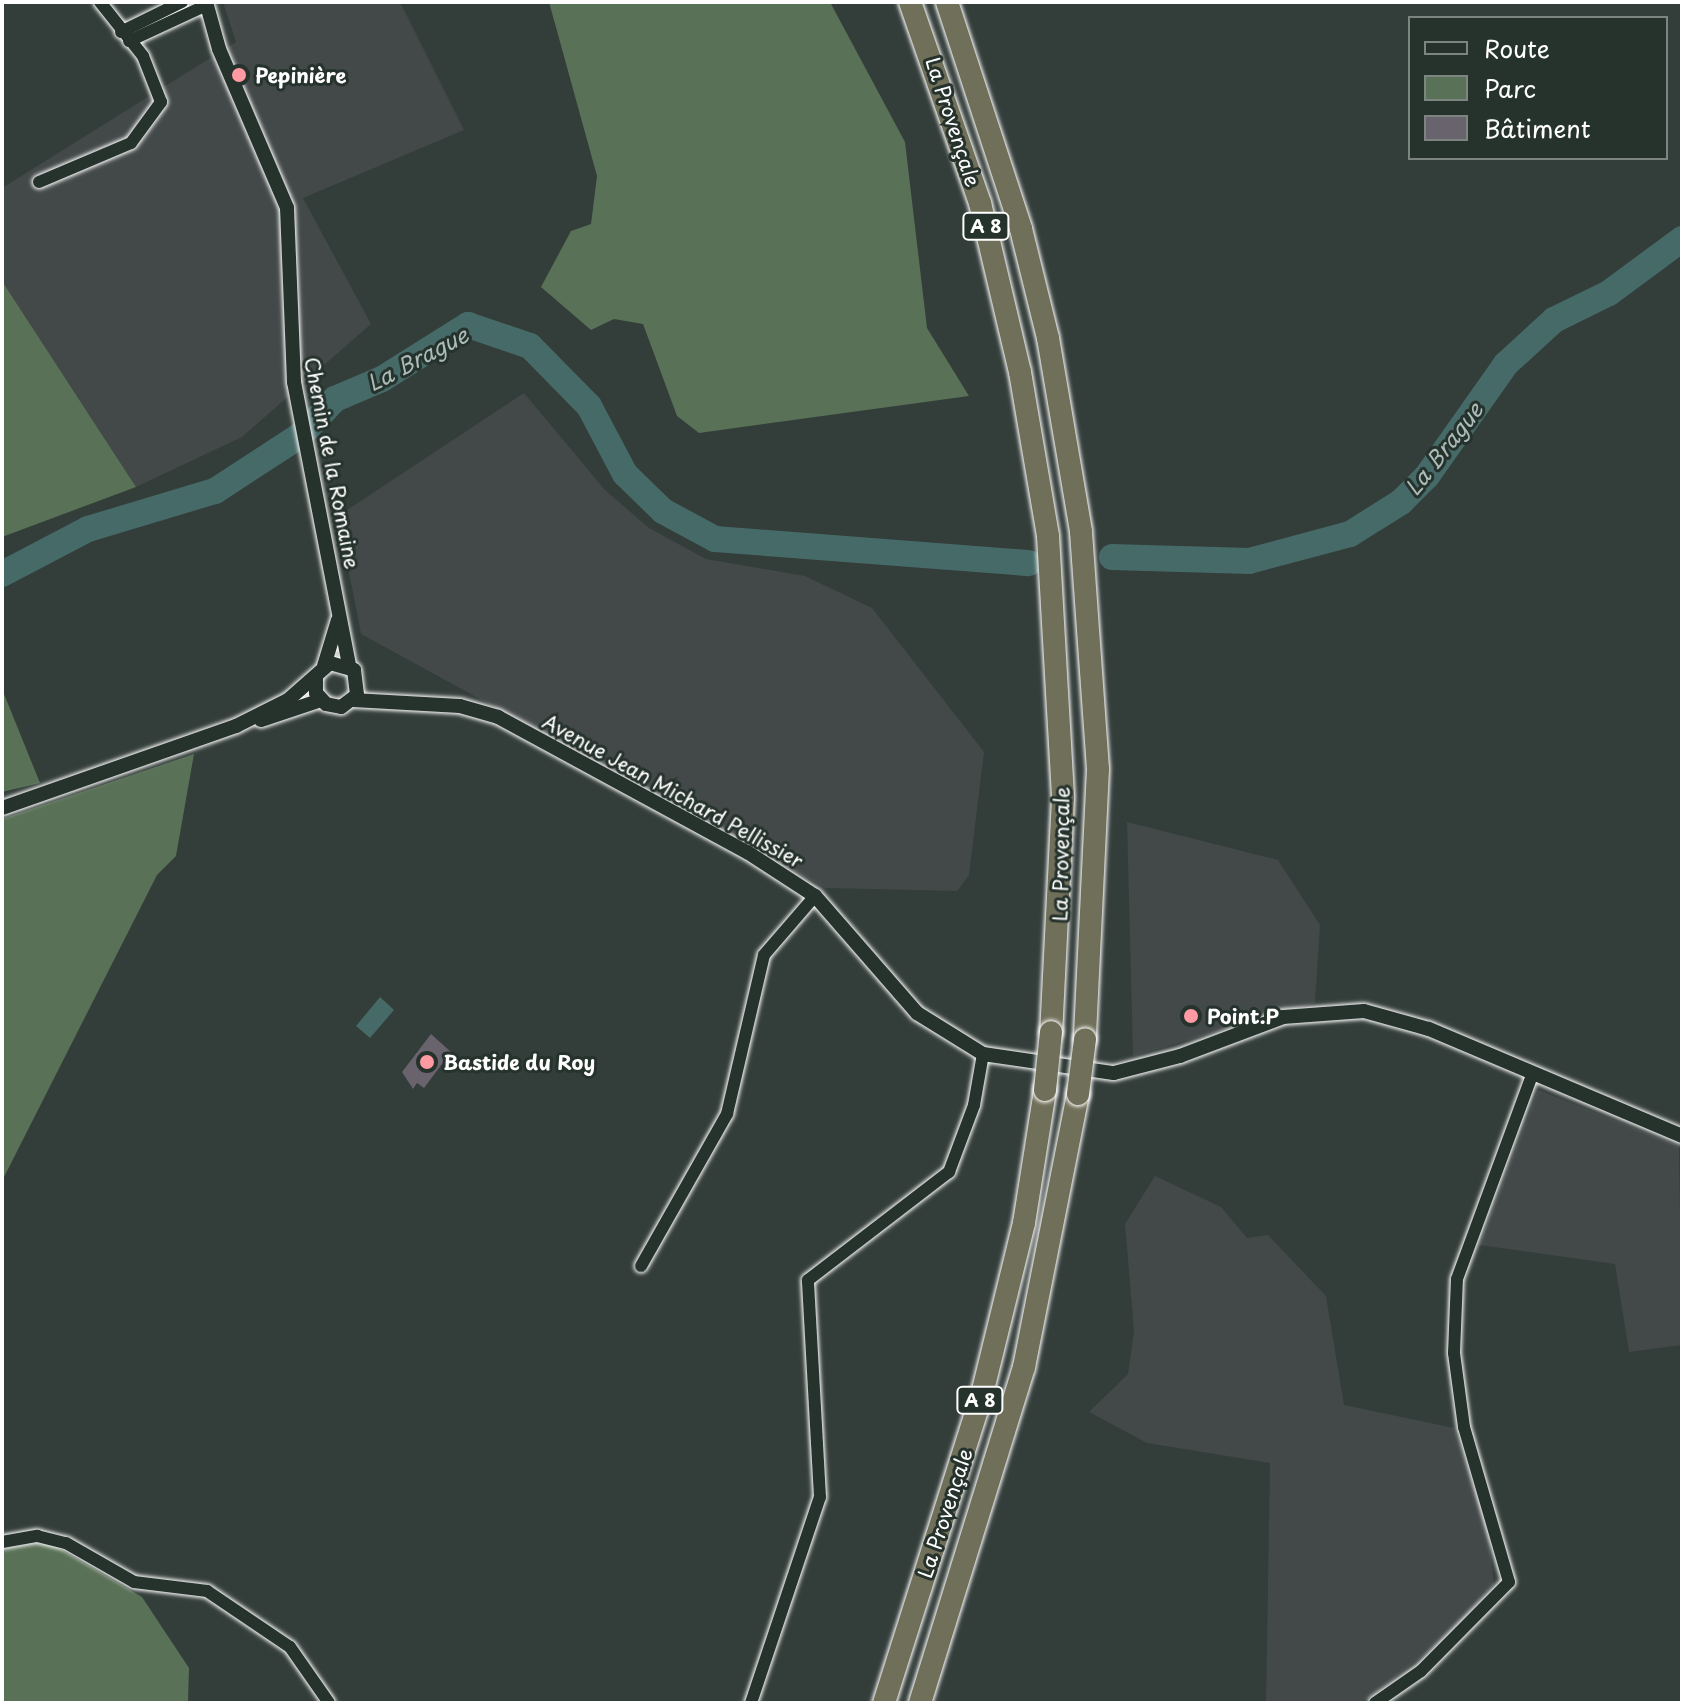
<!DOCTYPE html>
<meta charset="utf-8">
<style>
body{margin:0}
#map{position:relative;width:1684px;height:1705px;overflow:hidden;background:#333d3a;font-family:"Playpen Sans",sans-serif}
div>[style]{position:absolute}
.built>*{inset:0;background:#434849}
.green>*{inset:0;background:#597156}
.water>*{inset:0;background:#466a68}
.river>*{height:26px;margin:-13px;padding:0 13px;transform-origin:13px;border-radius:13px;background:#466a68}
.building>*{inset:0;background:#69636d}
.roads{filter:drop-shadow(0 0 2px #fff) drop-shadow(0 0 2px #fff)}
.minor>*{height:12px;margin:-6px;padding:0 6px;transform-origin:6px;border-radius:6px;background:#26332d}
.tertiary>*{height:14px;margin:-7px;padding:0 7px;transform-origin:7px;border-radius:7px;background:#26332d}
.motorway>*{height:22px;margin:-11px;padding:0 11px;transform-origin:11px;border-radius:11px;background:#706f59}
.bridges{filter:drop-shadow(0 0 2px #fff) drop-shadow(0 0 2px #fff)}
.motorway-bridge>*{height:22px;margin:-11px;padding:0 11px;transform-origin:11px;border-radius:11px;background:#706f59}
.dots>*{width:22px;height:22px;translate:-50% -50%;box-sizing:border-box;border:4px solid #26332d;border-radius:50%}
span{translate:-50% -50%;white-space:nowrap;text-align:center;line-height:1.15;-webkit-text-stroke:6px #26332d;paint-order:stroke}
.shield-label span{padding:2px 6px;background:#26332d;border:2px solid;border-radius:6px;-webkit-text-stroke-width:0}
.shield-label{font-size:18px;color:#fff;font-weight:700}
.poi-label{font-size:20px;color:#fff;font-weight:700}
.left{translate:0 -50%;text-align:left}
.street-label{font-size:20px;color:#fff}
.water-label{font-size:22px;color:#acbcbb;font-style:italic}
.frame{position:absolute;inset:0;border:4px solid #fff;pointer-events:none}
.legend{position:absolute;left:1408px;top:16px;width:260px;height:144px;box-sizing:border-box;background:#26332d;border:2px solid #7d8581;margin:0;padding:10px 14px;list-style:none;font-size:24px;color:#fff}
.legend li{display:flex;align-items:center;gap:16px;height:40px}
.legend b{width:40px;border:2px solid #7d8581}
</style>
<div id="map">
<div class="built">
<i style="clip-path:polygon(223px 2px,400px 2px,464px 130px,303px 198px,371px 324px,242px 437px,136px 487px,2px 281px,2px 188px,236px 42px)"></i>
<i style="clip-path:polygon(524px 393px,605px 490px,649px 528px,706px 559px,805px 576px,872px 608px,984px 752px,969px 875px,957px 891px,826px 888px,361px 634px,338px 516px)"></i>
<i style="clip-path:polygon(1127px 822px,1278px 860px,1320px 925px,1315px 1003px,1133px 1056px)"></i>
<i style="clip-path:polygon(1538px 1090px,1679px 1146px,1682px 1345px,1629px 1352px,1615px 1264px,1479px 1245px)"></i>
<i style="clip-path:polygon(1155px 1176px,1221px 1207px,1247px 1238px,1268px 1235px,1326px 1296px,1344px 1405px,1454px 1428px,1487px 1526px,1494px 1584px,1448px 1636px,1362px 1703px,1266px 1703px,1270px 1463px,1147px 1443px,1089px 1412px,1128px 1374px,1134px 1331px,1125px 1224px)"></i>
</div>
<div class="green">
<i style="clip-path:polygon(549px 2px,830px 2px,905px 142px,927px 328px,969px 396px,699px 433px,677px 416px,643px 324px,614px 319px,591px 330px,541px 287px,571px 231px,591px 224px,597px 176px)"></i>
<i style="clip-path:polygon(2px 281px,136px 487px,2px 537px)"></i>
<i style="clip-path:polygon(2px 689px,40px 783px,2px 792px)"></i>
<i style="clip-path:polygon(194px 754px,176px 856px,157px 875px,2px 1181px,2px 819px)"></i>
<i style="clip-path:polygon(46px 1541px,142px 1597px,189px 1668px,188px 1703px,2px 1703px,2px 1549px)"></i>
</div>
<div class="water">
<i style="clip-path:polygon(380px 997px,394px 1010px,370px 1038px,356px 1026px)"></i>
</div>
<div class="river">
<i style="left:1112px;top:557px;width:137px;rotate:1.7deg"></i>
<i style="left:1249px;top:561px;width:105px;rotate:-15deg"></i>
<i style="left:1350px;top:534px;width:60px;rotate:-32.1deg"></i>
<i style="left:1401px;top:502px;width:37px;rotate:-45deg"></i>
<i style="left:1427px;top:476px;width:137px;rotate:-54.8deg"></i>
<i style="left:1506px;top:364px;width:65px;rotate:-42.5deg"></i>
<i style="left:1554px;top:320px;width:61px;rotate:-26.1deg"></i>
<i style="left:1609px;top:293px;width:91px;rotate:-36.5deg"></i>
<i style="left:2px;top:574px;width:97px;rotate:-27.6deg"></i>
<i style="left:88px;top:529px;width:133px;rotate:-16.7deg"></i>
<i style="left:215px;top:491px;width:103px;rotate:-33.1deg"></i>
<i style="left:301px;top:435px;width:50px;rotate:-46.6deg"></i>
<i style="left:335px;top:399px;width:51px;rotate:-23.1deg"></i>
<i style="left:382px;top:379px;width:102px;rotate:-32.1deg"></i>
<i style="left:468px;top:325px;width:65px;rotate:18.7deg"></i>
<i style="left:530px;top:346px;width:84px;rotate:45.5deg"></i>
<i style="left:589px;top:406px;width:77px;rotate:62.1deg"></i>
<i style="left:625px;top:474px;width:53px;rotate:44.2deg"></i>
<i style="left:663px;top:511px;width:59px;rotate:28.3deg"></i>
<i style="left:715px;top:539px;width:315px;rotate:4.4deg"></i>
</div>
<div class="building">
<i style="clip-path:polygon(431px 1034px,451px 1052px,424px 1088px,417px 1083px,413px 1089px,402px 1072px)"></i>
</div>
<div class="roads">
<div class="minor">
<i style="left:121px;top:32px;width:68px;rotate:-26.2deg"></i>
<i style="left:129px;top:41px;width:86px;rotate:-24.8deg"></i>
<i style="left:39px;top:182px;width:100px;rotate:-23deg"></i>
<i style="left:131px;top:143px;width:51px;rotate:-53.8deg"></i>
<i style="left:161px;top:102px;width:49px;rotate:-111.4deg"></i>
<i style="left:143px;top:56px;width:69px;rotate:-128.5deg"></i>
<i style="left:641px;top:1266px;width:175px;rotate:-60.5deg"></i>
<i style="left:727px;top:1114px;width:163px;rotate:-76.9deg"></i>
<i style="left:764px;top:955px;width:78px;rotate:-49.2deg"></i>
<i style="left:2px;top:1542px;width:36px;rotate:-10deg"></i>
<i style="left:37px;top:1536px;width:30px;rotate:14deg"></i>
<i style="left:66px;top:1543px;width:78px;rotate:29.8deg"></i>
<i style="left:134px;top:1582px;width:74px;rotate:7deg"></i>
<i style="left:207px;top:1591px;width:100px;rotate:34deg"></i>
<i style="left:290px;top:1647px;width:68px;rotate:55.1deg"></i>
<i style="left:751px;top:1703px;width:217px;rotate:-71.5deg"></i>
<i style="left:820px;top:1497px;width:217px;rotate:-93.2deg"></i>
<i style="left:808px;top:1280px;width:178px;rotate:-37.5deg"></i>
<i style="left:949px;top:1172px;width:72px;rotate:-69.5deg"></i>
<i style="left:974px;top:1105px;width:52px;rotate:-80deg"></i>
<i style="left:1375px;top:1703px;width:56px;rotate:-34.8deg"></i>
<i style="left:1421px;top:1671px;width:125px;rotate:-45.3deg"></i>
<i style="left:1509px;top:1582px;width:161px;rotate:-106.2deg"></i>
<i style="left:1464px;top:1427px;width:75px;rotate:-97.7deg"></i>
<i style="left:1454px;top:1353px;width:74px;rotate:-87.7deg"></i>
<i style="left:1457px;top:1279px;width:217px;rotate:-69.8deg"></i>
</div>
<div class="tertiary">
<i style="left:206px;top:2px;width:49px;rotate:74.5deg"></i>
<i style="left:219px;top:49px;width:173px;rotate:66.8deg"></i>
<i style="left:287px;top:208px;width:174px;rotate:87.7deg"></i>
<i style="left:294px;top:382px;width:289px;rotate:79deg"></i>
<i style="left:324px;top:666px;width:48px;rotate:-73.1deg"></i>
<i style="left:353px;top:700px;width:107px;rotate:3.2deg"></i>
<i style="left:460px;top:706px;width:40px;rotate:16deg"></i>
<i style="left:498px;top:717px;width:283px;rotate:28.5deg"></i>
<i style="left:747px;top:852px;width:81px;rotate:32.9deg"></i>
<i style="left:815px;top:896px;width:155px;rotate:48.9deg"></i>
<i style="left:917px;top:1013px;width:78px;rotate:31.8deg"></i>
<i style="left:983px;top:1054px;width:132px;rotate:8.3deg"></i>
<i style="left:1114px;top:1073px;width:68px;rotate:-14.4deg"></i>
<i style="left:1180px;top:1056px;width:110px;rotate:-20.7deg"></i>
<i style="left:1283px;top:1017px;width:81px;rotate:-4.2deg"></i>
<i style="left:1364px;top:1011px;width:67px;rotate:15.5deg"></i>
<i style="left:1429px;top:1029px;width:275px;rotate:22.9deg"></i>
<i style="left:261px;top:720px;width:63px;rotate:-18.4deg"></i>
<i style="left:2px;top:808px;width:248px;rotate:-19.3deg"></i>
<i style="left:236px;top:726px;width:58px;rotate:-26.6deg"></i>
<i style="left:288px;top:700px;width:56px;rotate:-41.4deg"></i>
<i style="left:330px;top:663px;width:25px;rotate:16deg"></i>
<i style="left:354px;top:670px;width:25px;rotate:83deg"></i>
<i style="left:357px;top:695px;width:20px;rotate:143deg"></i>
<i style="left:341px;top:707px;width:15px;rotate:-169deg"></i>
<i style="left:326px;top:704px;width:15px;rotate:-132deg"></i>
<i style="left:316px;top:693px;width:16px;rotate:-90deg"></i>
</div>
<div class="motorway">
<i style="left:910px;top:2px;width:213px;rotate:70.8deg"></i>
<i style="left:980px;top:203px;width:174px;rotate:76.7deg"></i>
<i style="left:1020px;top:372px;width:166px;rotate:80.3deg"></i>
<i style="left:1048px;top:536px;width:262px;rotate:86.7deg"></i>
<i style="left:1063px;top:798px;width:234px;rotate:92.9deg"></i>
<i style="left:947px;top:2px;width:239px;rotate:71.9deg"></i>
<i style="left:1021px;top:229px;width:112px;rotate:76.1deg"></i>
<i style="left:1048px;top:338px;width:197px;rotate:80.3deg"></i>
<i style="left:1081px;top:532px;width:238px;rotate:85.9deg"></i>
<i style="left:1098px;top:769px;width:270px;rotate:92.8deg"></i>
<i style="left:884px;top:1703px;width:328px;rotate:-72.4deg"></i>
<i style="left:983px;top:1390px;width:172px;rotate:-76.2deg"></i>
<i style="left:1024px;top:1223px;width:135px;rotate:-81deg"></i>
<i style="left:920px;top:1703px;width:352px;rotate:-72.8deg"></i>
<i style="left:1024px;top:1367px;width:278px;rotate:-78.8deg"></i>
</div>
</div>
<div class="bridges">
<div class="motorway-bridge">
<i style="left:1045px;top:1090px;width:58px;rotate:-84.1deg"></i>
<i style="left:1078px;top:1094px;width:55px;rotate:-82.7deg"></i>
</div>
</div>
<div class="dots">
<i style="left:239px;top:75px;background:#ff9aa2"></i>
<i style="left:1191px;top:1016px;background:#ff9aa2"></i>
<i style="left:427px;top:1062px;background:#ff9aa2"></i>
</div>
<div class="shield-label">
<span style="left:986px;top:226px">A 8</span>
<span style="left:980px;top:1400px">A 8</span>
</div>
<div class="poi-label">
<span class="left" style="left:255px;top:75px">Pepinière</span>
<span class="left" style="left:1207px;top:1016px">Point.P</span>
<span class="left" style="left:443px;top:1062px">Bastide du Roy</span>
</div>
<div class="street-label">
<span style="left:953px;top:122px;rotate:72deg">La Provençale</span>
<span style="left:332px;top:463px;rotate:79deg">Chemin de la Romaine</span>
<span style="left:673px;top:791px;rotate:29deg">Avenue Jean Michard Pellissier</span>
<span style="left:1061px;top:854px;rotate:-89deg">La Provençale</span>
<span style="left:945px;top:1513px;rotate:-72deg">La Provençale</span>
</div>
<div class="water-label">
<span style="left:417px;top:358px;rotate:-28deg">La Brague</span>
<span style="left:1443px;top:448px;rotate:-52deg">La Brague</span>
</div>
<div class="frame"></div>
<ul class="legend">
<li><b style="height:10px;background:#26332d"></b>Route</li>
<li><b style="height:22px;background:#597156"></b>Parc</li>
<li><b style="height:22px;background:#69636d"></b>Bâtiment</li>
</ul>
</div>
